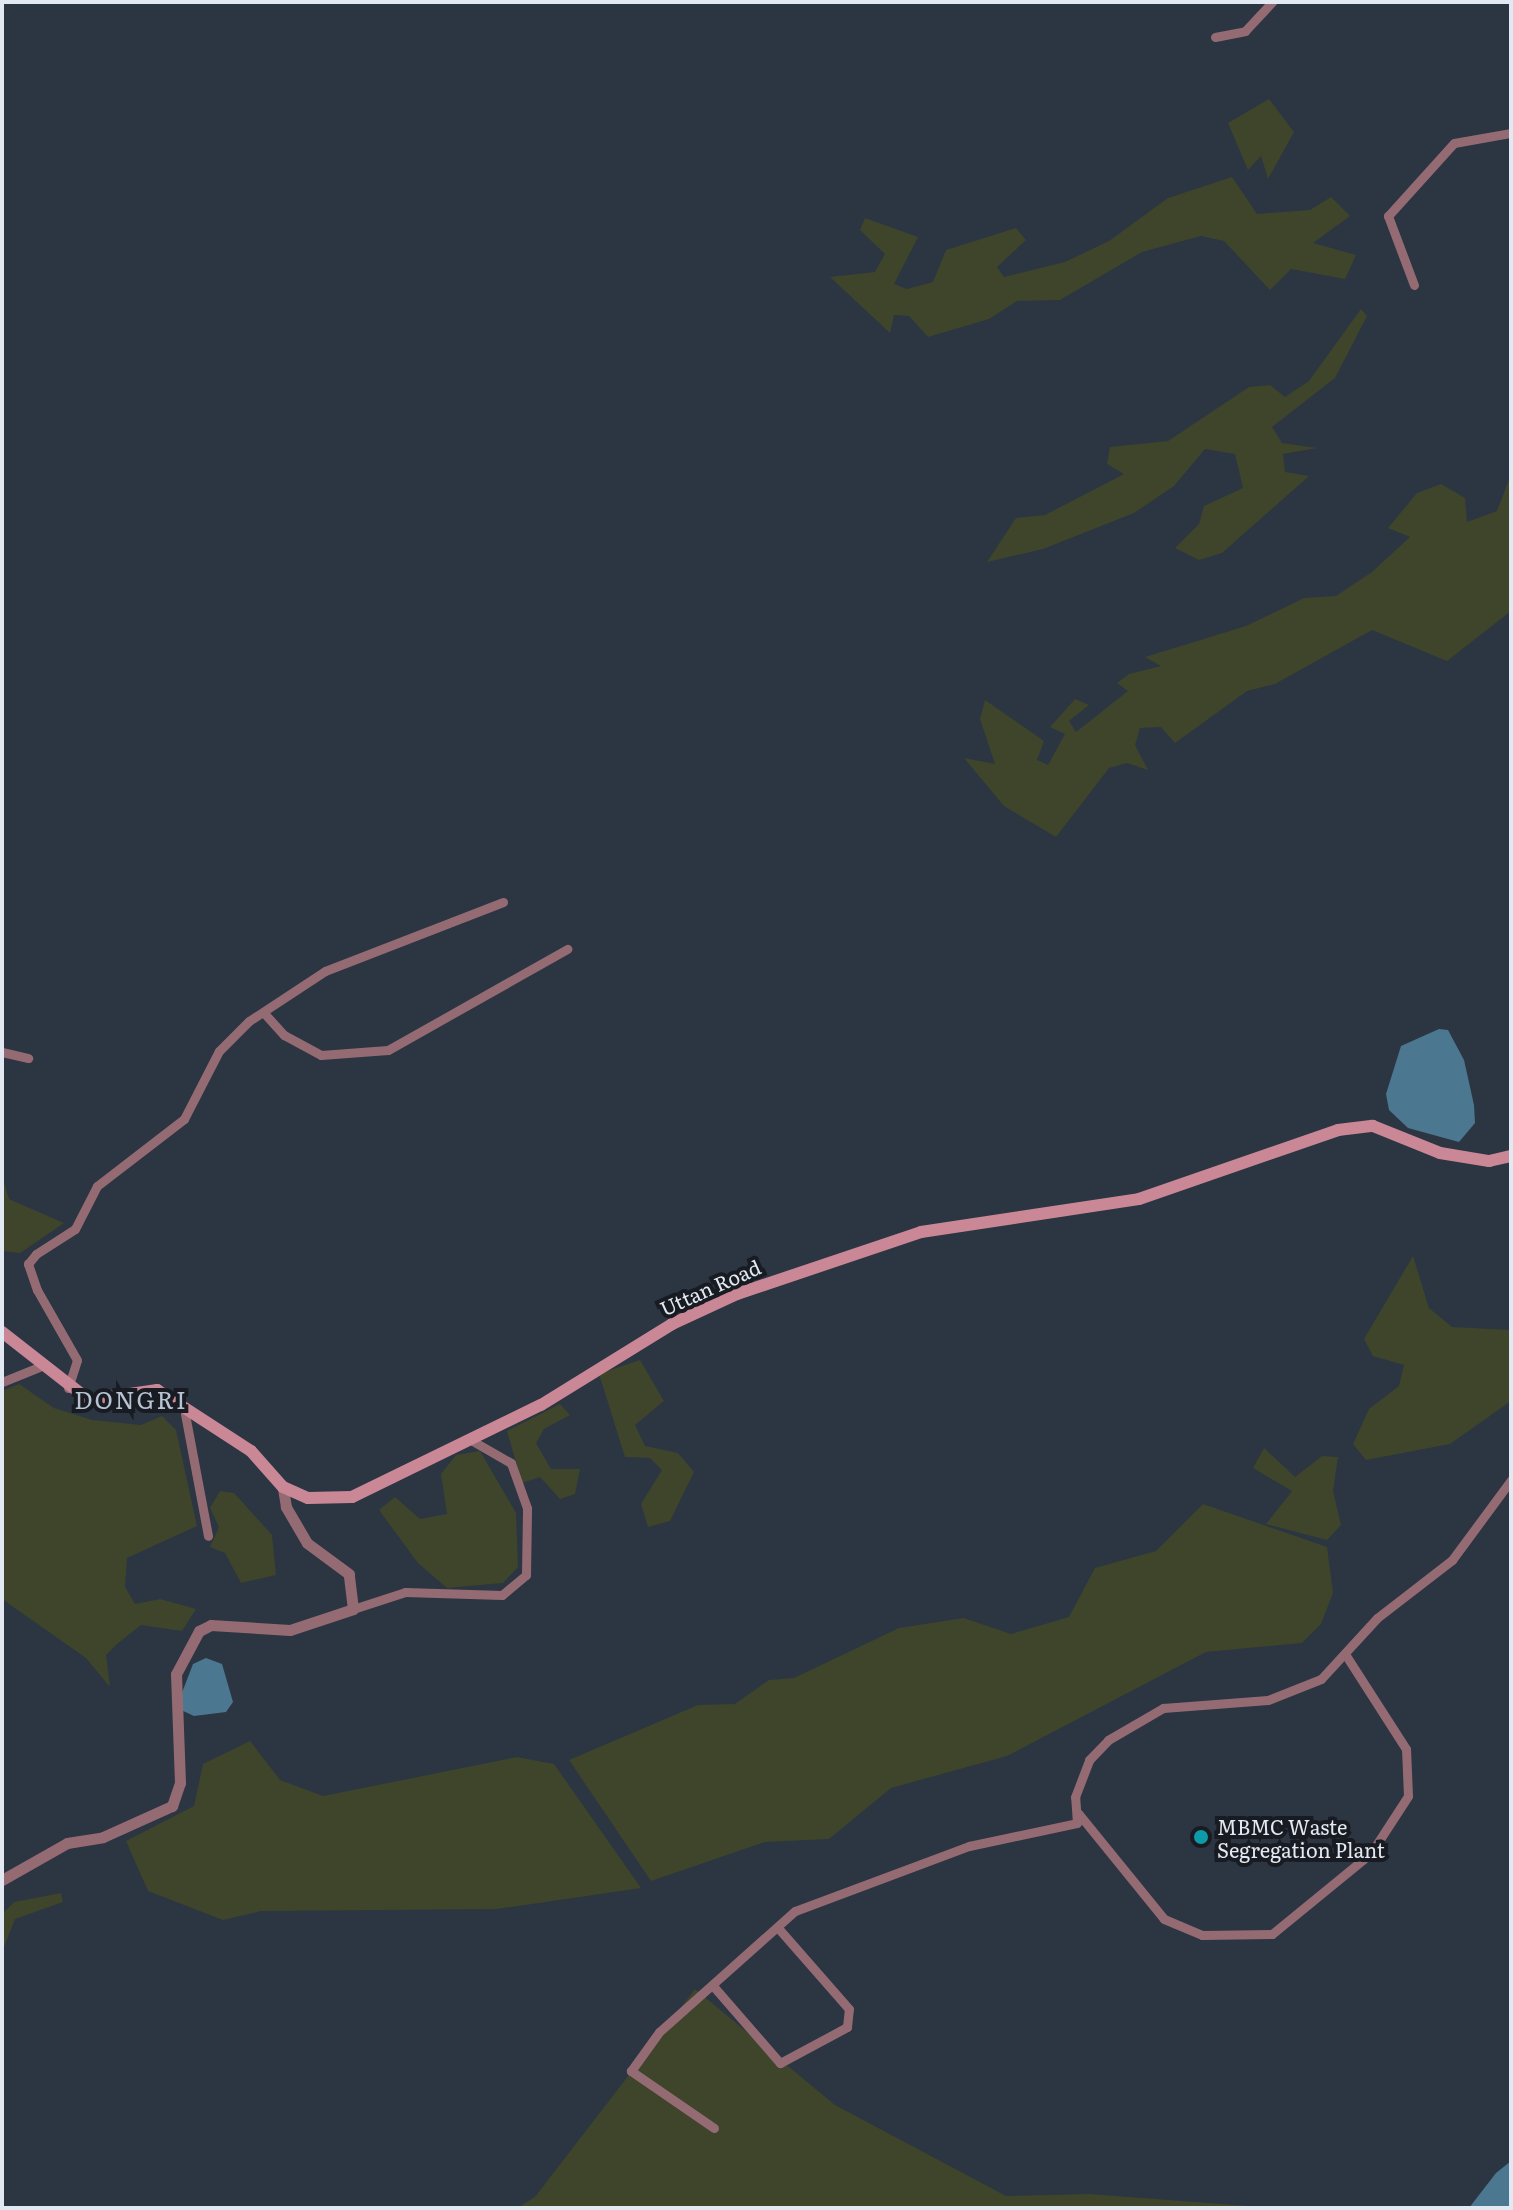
<!DOCTYPE html>
<style>
body{margin:0}
#map{position:relative;width:1513px;height:2210px;overflow:hidden;background:#2c3542;font-family:Literata,serif}
div>[style]{position:absolute}
.green>*{inset:0;background:#3e452b}
.water>*{inset:0;background:#4b7890}
.minor>*{height:9px;margin:-4.5px;padding:0 4.5px;transform-origin:4.5px;border-radius:4.5px;background:#956b73}
.tertiary>*{height:11px;margin:-5.5px;padding:0 5.5px;transform-origin:5.5px;border-radius:5.5px;background:#956b73}
.secondary>*{height:12px;margin:-6px;padding:0 6px;transform-origin:6px;border-radius:6px;background:#ca8897}
.dots>*{width:22px;height:22px;translate:-50% -50%;box-sizing:border-box;border:4px solid #181c22;border-radius:50%}
span{translate:-50% -50%;white-space:nowrap;text-align:center;line-height:1.15;-webkit-text-stroke:8px #181c22;paint-order:stroke}
.street-label{font-size:20px;color:#e3e9f2}
.poi-label{font-size:20px;color:#e3e9f2}
.left{translate:0 -50%;text-align:left}
.quarter-label{font-size:24px;color:#b7c2d3;letter-spacing:2px}
.frame{position:absolute;inset:0;border:4px solid #e3e9f2;pointer-events:none}
</style>
<div id="map">
<div class="green">
<i style="clip-path:polygon(1269px 99px,1294px 132px,1268px 179px,1261px 156px,1248px 170px,1228px 123px)"></i>
<i style="clip-path:polygon(1232px 177px,1257px 214px,1310px 210px,1331px 197px,1350px 216px,1313px 243px,1356px 255px,1345px 279px,1291px 269px,1270px 290px,1224px 241px,1201px 236px,1142px 252px,1060px 300px,1017px 301px,989px 319px,928px 337px,909px 316px,894px 315px,890px 333px,830px 277px,875px 272px,885px 254px,860px 230px,865px 218px,918px 237px,894px 284px,907px 289px,933px 282px,946px 250px,1016px 228px,1026px 240px,997px 267px,1004px 277px,1065px 262px,1109px 241px,1168px 198px)"></i>
<i style="clip-path:polygon(1361px 309px,1367px 316px,1335px 378px,1272px 427px,1282px 443px,1317px 448px,1283px 454px,1285px 472px,1309px 476px,1222px 553px,1199px 560px,1175px 548px,1199px 524px,1204px 506px,1243px 488px,1235px 454px,1205px 449px,1174px 486px,1134px 513px,1043px 549px,987px 562px,1016px 518px,1045px 515px,1124px 474px,1107px 464px,1110px 447px,1168px 441px,1249px 387px,1270px 385px,1285px 397px,1309px 381px)"></i>
<i style="clip-path:polygon(1511px 474px,1511px 611px,1447px 661px,1372px 630px,1275px 684px,1247px 691px,1175px 743px,1161px 727px,1140px 728px,1135px 745px,1148px 770px,1127px 763px,1109px 768px,1056px 837px,1004px 806px,964px 758px,995px 764px,980px 719px,985px 700px,1044px 741px,1037px 760px,1048px 765px,1065px 734px,1050px 727px,1075px 699px,1089px 705px,1069px 721px,1076px 732px,1128px 691px,1117px 683px,1129px 674px,1161px 666px,1145px 657px,1246px 626px,1304px 598px,1336px 596px,1372px 572px,1410px 537px,1388px 528px,1417px 493px,1441px 484px,1465px 498px,1467px 522px,1497px 511px)"></i>
<i style="clip-path:polygon(2px 1176px,9px 1199px,64px 1223px,20px 1253px,2px 1251px)"></i>
<i style="clip-path:polygon(1413px 1256px,1429px 1308px,1452px 1327px,1511px 1330px,1511px 1401px,1450px 1444px,1366px 1460px,1353px 1444px,1369px 1409px,1399px 1386px,1404px 1365px,1373px 1356px,1364px 1339px)"></i>
<i style="clip-path:polygon(640px 1360px,664px 1401px,635px 1425px,645px 1446px,678px 1453px,694px 1472px,670px 1521px,648px 1527px,641px 1504px,662px 1470px,650px 1458px,625px 1457px,599px 1374px)"></i>
<i style="clip-path:polygon(19px 1384px,54px 1408px,92px 1420px,141px 1425px,162px 1416px,176px 1430px,197px 1526px,127px 1558px,125px 1587px,135px 1604px,160px 1599px,196px 1609px,182px 1631px,141px 1625px,117px 1644px,106px 1655px,110px 1687px,86px 1658px,2px 1599px,2px 1391px)"></i>
<i style="clip-path:polygon(560px 1404px,570px 1415px,544px 1429px,536px 1443px,551px 1469px,580px 1469px,575px 1494px,560px 1499px,540px 1477px,522px 1483px,507px 1431px)"></i>
<i style="clip-path:polygon(1264px 1448px,1295px 1477px,1322px 1456px,1338px 1457px,1333px 1491px,1341px 1525px,1327px 1540px,1266px 1524px,1292px 1491px,1253px 1468px)"></i>
<i style="clip-path:polygon(480px 1451px,516px 1513px,518px 1567px,503px 1583px,447px 1588px,418px 1563px,379px 1510px,395px 1497px,420px 1519px,447px 1514px,441px 1474px,456px 1455px)"></i>
<i style="clip-path:polygon(220px 1491px,234px 1493px,272px 1535px,276px 1575px,241px 1583px,225px 1553px,210px 1547px,219px 1527px,210px 1508px)"></i>
<i style="clip-path:polygon(1203px 1504px,1327px 1547px,1333px 1593px,1321px 1624px,1302px 1643px,1206px 1652px,1007px 1756px,891px 1788px,829px 1839px,765px 1842px,651px 1881px,569px 1760px,698px 1705px,735px 1704px,769px 1680px,794px 1678px,899px 1628px,964px 1618px,1011px 1634px,1069px 1617px,1095px 1568px,1156px 1551px)"></i>
<i style="clip-path:polygon(250px 1741px,280px 1780px,323px 1796px,517px 1757px,554px 1764px,641px 1888px,497px 1909px,261px 1911px,223px 1920px,148px 1891px,126px 1841px,194px 1806px,203px 1764px)"></i>
<i style="clip-path:polygon(61px 1893px,63px 1902px,15px 1919px,2px 1952px,2px 1914px,14px 1902px)"></i>
<i style="clip-path:polygon(695px 1989px,835px 2105px,1006px 2196px,1089px 2194px,1275px 2208px,517px 2208px,535px 2197px)"></i>
</div>
<div class="water">
<i style="clip-path:polygon(1439px 1029px,1448px 1030px,1464px 1060px,1474px 1105px,1475px 1123px,1459px 1142px,1408px 1128px,1389px 1110px,1386px 1094px,1401px 1046px)"></i>
<i style="clip-path:polygon(206px 1658px,222px 1664px,233px 1702px,226px 1712px,194px 1716px,181px 1710px,180px 1698px,193px 1664px)"></i>
<i style="clip-path:polygon(1511px 2161px,1511px 2208px,1469px 2208px,1496px 2173px)"></i>
</div>
<div class="minor">
<i style="left:1215px;top:37px;width:31px;rotate:-11deg"></i>
<i style="left:1245px;top:31px;width:40px;rotate:-47deg"></i>
<i style="left:1414px;top:285px;width:74px;rotate:-110.6deg"></i>
<i style="left:1388px;top:216px;width:98px;rotate:-47.9deg"></i>
<i style="left:1454px;top:143px;width:58px;rotate:-10deg"></i>
<i style="left:264px;top:1013px;width:30px;rotate:48deg"></i>
<i style="left:284px;top:1035px;width:42px;rotate:28.4deg"></i>
<i style="left:321px;top:1055px;width:67px;rotate:-4.3deg"></i>
<i style="left:388px;top:1050px;width:206px;rotate:-29.4deg"></i>
<i style="left:2px;top:1052px;width:27px;rotate:13deg"></i>
<i style="left:2px;top:1382px;width:40px;rotate:-22deg"></i>
<i style="left:68px;top:1388px;width:29px;rotate:-72deg"></i>
<i style="left:77px;top:1360px;width:81px;rotate:-119.7deg"></i>
<i style="left:37px;top:1290px;width:28px;rotate:-109deg"></i>
<i style="left:28px;top:1264px;width:13px;rotate:-51deg"></i>
<i style="left:36px;top:1254px;width:46px;rotate:-32.7deg"></i>
<i style="left:75px;top:1229px;width:48px;rotate:-62.9deg"></i>
<i style="left:97px;top:1186px;width:110px;rotate:-37.6deg"></i>
<i style="left:184px;top:1119px;width:76px;rotate:-62.8deg"></i>
<i style="left:219px;top:1051px;width:42px;rotate:-45deg"></i>
<i style="left:249px;top:1021px;width:91px;rotate:-33.3deg"></i>
<i style="left:325px;top:971px;width:191px;rotate:-21.2deg"></i>
<i style="left:185px;top:1414px;width:124px;rotate:79.3deg"></i>
<i style="left:353px;top:1609px;width:55px;rotate:-18.1deg"></i>
<i style="left:405px;top:1592px;width:97px;rotate:1.8deg"></i>
<i style="left:502px;top:1595px;width:31px;rotate:-40deg"></i>
<i style="left:526px;top:1575px;width:67px;rotate:-89.1deg"></i>
<i style="left:527px;top:1508px;width:48px;rotate:-109.6deg"></i>
<i style="left:511px;top:1463px;width:46px;rotate:-150.1deg"></i>
<i style="left:1078px;top:1813px;width:136px;rotate:50.9deg"></i>
<i style="left:1164px;top:1919px;width:41px;rotate:22.8deg"></i>
<i style="left:1202px;top:1935px;width:70px;rotate:-0.8deg"></i>
<i style="left:1272px;top:1934px;width:128px;rotate:-39.3deg"></i>
<i style="left:1371px;top:1853px;width:68px;rotate:-57deg"></i>
<i style="left:1408px;top:1796px;width:47px;rotate:-92.4deg"></i>
<i style="left:1406px;top:1749px;width:113px;rotate:-122.7deg"></i>
<i style="left:714px;top:1987px;width:101px;rotate:49deg"></i>
<i style="left:780px;top:2063px;width:76px;rotate:-28.2deg"></i>
<i style="left:847px;top:2027px;width:18px;rotate:-84deg"></i>
<i style="left:849px;top:2009px;width:108px;rotate:-131.2deg"></i>
<i style="left:714px;top:2128px;width:101px;rotate:-145.5deg"></i>
<i style="left:631px;top:2071px;width:48px;rotate:-54.3deg"></i>
<i style="left:659px;top:2032px;width:182px;rotate:-41.7deg"></i>
<i style="left:795px;top:1911px;width:186px;rotate:-20.5deg"></i>
<i style="left:969px;top:1846px;width:110px;rotate:-12deg"></i>
<i style="left:1077px;top:1823px;width:26px;rotate:-94deg"></i>
<i style="left:1075px;top:1797px;width:40px;rotate:-69deg"></i>
<i style="left:1089px;top:1760px;width:28px;rotate:-46deg"></i>
<i style="left:1108px;top:1740px;width:64px;rotate:-30.2deg"></i>
<i style="left:1163px;top:1708px;width:105px;rotate:-4.4deg"></i>
<i style="left:1268px;top:1700px;width:57px;rotate:-21.6deg"></i>
<i style="left:1321px;top:1679px;width:83px;rotate:-47.4deg"></i>
<i style="left:1377px;top:1618px;width:95px;rotate:-37.7deg"></i>
<i style="left:1452px;top:1560px;width:99px;rotate:-53.6deg"></i>
</div>
<div class="tertiary">
<i style="left:2px;top:1880px;width:75px;rotate:-29.6deg"></i>
<i style="left:67px;top:1843px;width:36px;rotate:-9deg"></i>
<i style="left:103px;top:1837px;width:76px;rotate:-24.2deg"></i>
<i style="left:172px;top:1806px;width:24px;rotate:-71deg"></i>
<i style="left:180px;top:1783px;width:109px;rotate:-92.1deg"></i>
<i style="left:176px;top:1674px;width:49px;rotate:-61.9deg"></i>
<i style="left:199px;top:1631px;width:13px;rotate:-27deg"></i>
<i style="left:211px;top:1625px;width:79px;rotate:3.6deg"></i>
<i style="left:290px;top:1630px;width:66px;rotate:-18.4deg"></i>
<i style="left:353px;top:1609px;width:35px;rotate:-97deg"></i>
<i style="left:349px;top:1574px;width:52px;rotate:-143.6deg"></i>
<i style="left:307px;top:1543px;width:42px;rotate:-120.3deg"></i>
<i style="left:286px;top:1507px;width:20px;rotate:-99deg"></i>
</div>
<div class="secondary">
<i style="left:2px;top:1332px;width:110px;rotate:38deg"></i>
<i style="left:89px;top:1400px;width:69px;rotate:-8.4deg"></i>
<i style="left:157px;top:1390px;width:112px;rotate:33deg"></i>
<i style="left:251px;top:1451px;width:48px;rotate:48.4deg"></i>
<i style="left:283px;top:1487px;width:27px;rotate:24deg"></i>
<i style="left:308px;top:1498px;width:44px;rotate:-1.3deg"></i>
<i style="left:352px;top:1497px;width:210px;rotate:-26deg"></i>
<i style="left:541px;top:1405px;width:154px;rotate:-31.7deg"></i>
<i style="left:672px;top:1324px;width:72px;rotate:-24.8deg"></i>
<i style="left:737px;top:1294px;width:194px;rotate:-18.6deg"></i>
<i style="left:921px;top:1232px;width:220px;rotate:-8.6deg"></i>
<i style="left:1139px;top:1199px;width:211px;rotate:-19.1deg"></i>
<i style="left:1338px;top:1130px;width:35px;rotate:-7deg"></i>
<i style="left:1373px;top:1126px;width:72px;rotate:21.9deg"></i>
<i style="left:1440px;top:1153px;width:50px;rotate:9.3deg"></i>
<i style="left:1489px;top:1161px;width:23px;rotate:-13deg"></i>
</div>
<div class="dots">
<i style="left:1201px;top:1837px;background:#0f9aa8"></i>
</div>
<div class="street-label">
<span style="left:710px;top:1287px;rotate:-24deg">Uttan Road</span>
</div>
<div class="poi-label">
<span class="left" style="left:1217px;top:1838px">MBMC Waste<br>Segregation Plant</span>
</div>
<div class="quarter-label">
<span style="left:131px;top:1399px">DONGRI</span>
</div>
<div class="frame"></div>
</div>
